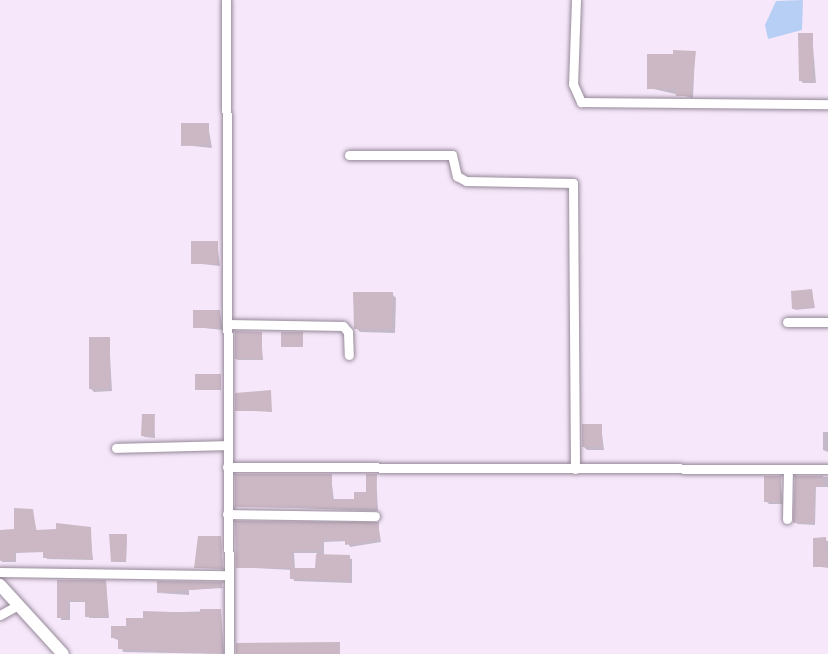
<!DOCTYPE html>
<style>
body{margin:0}
#map{position:relative;width:828px;height:654px;overflow:hidden;background:#f6e8fa;font-family:"Asap Condensed",sans-serif}
div>[style]{position:absolute}
.water>*{inset:0;background:#b8cff5}
.shadow>*{inset:0;background:#0003}
.building>*{inset:0;background:#ccb8c5}
.roads{filter:drop-shadow(0 0 2px #958898) drop-shadow(0 0 2px #958898)}
.street>*{height:9px;margin:-4.5px;padding:0 4.5px;transform-origin:4.5px;border-radius:4.5px;background:#fff}
.secondary>*{height:12px;margin:-6px;padding:0 6px;transform-origin:6px;border-radius:6px;background:#fff}
span{translate:-50% -50%;white-space:nowrap;text-align:center;line-height:1.15;-webkit-text-stroke:5px #fdfafe;paint-order:stroke}
</style>
<div id="map">
<div class="water">
<i style="clip-path:polygon(803px 0,802px 30px,768px 39px,765px 25px,776px 1px)"></i>
</div>
<div class="shadow">
<i style="clip-path:polygon(812px 34px,816px 83px,803px 83px,800px 80px)"></i>
<i style="clip-path:polygon(695px 53px,693px 98px,649px 88px)"></i>
<i style="clip-path:polygon(208px 125px,212px 148px,183px 145px)"></i>
<i style="clip-path:polygon(217px 242px,220px 266px,193px 263px)"></i>
<i style="clip-path:polygon(812px 291px,815px 308px,795px 310px,794px 308px)"></i>
<i style="clip-path:polygon(392px 294px,396px 298px,395px 333px,360px 332px,356px 328px)"></i>
<i style="clip-path:polygon(220px 312px,223px 330px,194px 327px)"></i>
<i style="clip-path:polygon(261px 334px,263px 360px,238px 360px,236px 359px)"></i>
<i style="clip-path:polygon(109px 338px,112px 391px,94px 392px,91px 389px)"></i>
<i style="clip-path:polygon(220px 376px,221px 390px,197px 390px)"></i>
<i style="clip-path:polygon(271px 392px,272px 412px,237px 410px)"></i>
<i style="clip-path:polygon(154px 416px,155px 438px,145px 437px,143px 436px)"></i>
<i style="clip-path:polygon(601px 426px,604px 450px,587px 450px,584px 447px)"></i>
<i style="clip-path:polygon(823px 432px,828px 432px,828px 452px,823px 450px)"></i>
<i style="clip-path:polygon(331px 476px,334px 501px,356px 501px,368px 494px,376px 476px,378px 511px,237px 506px)"></i>
<i style="clip-path:polygon(828px 477px,828px 487px,816px 487px,815px 525px,797px 524px,797px 478px)"></i>
<i style="clip-path:polygon(780px 478px,783px 504px,769px 504px,766px 501px)"></i>
<i style="clip-path:polygon(32px 510px,37px 532px,90px 529px,93px 560px,47px 559px,45px 552px,16px 553px,16px 562px,2px 562px,0 532px,16px 531px)"></i>
<i style="clip-path:polygon(evenodd,237px 523px,378px 523px,381px 542px,350px 547px,347px 541px,324px 542px,324px 556px,352px 559px,352px 583px,294px 581px,292px 570px,237px 567px,237px 523px,294px 553px,317px 553px,317px 570px,295px 569px,294px 553px)"></i>
<i style="clip-path:polygon(127px 536px,126px 562px,115px 562px,113px 561px)"></i>
<i style="clip-path:polygon(221px 538px,223px 569px,197px 568px,196px 567px)"></i>
<i style="clip-path:polygon(814px 540px,828px 541px,828px 568px,815px 566px)"></i>
<i style="clip-path:polygon(59px 582px,106px 582px,109px 618px,89px 618px,87px 602px,70px 602px,70px 620px,61px 620px)"></i>
<i style="clip-path:polygon(221px 584px,223px 588px,189px 590px,189px 595px,158px 593px)"></i>
<i style="clip-path:polygon(221px 611px,224px 654px,123px 652px,120px 641px,113px 638px,144px 620px,144px 613px)"></i>
</div>
<div class="building">
<i style="clip-path:polygon(798px 33px,813px 33px,813px 81px,799px 81px)"></i>
<i style="clip-path:polygon(673px 50px,696px 51px,691px 96px,676px 96px,676px 89px,647px 89px,647px 54px,673px 54px)"></i>
<i style="clip-path:polygon(181px 123px,209px 123px,209px 145px,181px 146px)"></i>
<i style="clip-path:polygon(191px 241px,218px 241px,218px 264px,191px 264px)"></i>
<i style="clip-path:polygon(812px 289px,814px 307px,792px 309px,791px 291px)"></i>
<i style="clip-path:polygon(353px 292px,393px 292px,392px 329px,354px 329px)"></i>
<i style="clip-path:polygon(193px 310px,220px 310px,220px 328px,193px 328px)"></i>
<i style="clip-path:polygon(235px 331px,262px 332px,262px 359px,235px 359px)"></i>
<i style="clip-path:polygon(281px 332px,303px 332px,303px 347px,281px 347px)"></i>
<i style="clip-path:polygon(89px 337px,110px 337px,110px 389px,89px 389px)"></i>
<i style="clip-path:polygon(195px 374px,221px 374px,221px 389px,195px 390px)"></i>
<i style="clip-path:polygon(271px 390px,271px 411px,235px 411px,235px 393px)"></i>
<i style="clip-path:polygon(142px 414px,155px 414px,154px 437px,141px 436px)"></i>
<i style="clip-path:polygon(582px 424px,602px 424px,602px 447px,582px 447px)"></i>
<i style="clip-path:polygon(235px 474px,332px 474px,332px 499px,354px 499px,354px 492px,366px 492px,366px 474px,377px 474px,376px 509px,235px 507px)"></i>
<i style="clip-path:polygon(764px 476px,781px 476px,780px 502px,764px 502px)"></i>
<i style="clip-path:polygon(795px 476px,823px 476px,823px 486px,815px 486px,814px 523px,793px 523px)"></i>
<i style="clip-path:polygon(14px 508px,33px 509px,36px 530px,56px 529px,56px 523px,91px 527px,92px 559px,43px 558px,43px 551px,15px 552px,15px 560px,0 561px,0 530px,14px 529px)"></i>
<i style="clip-path:polygon(235px 521px,379px 522px,379px 540px,345px 545px,345px 540px,322px 540px,322px 551px,292px 551px,293px 568px,315px 568px,316px 554px,350px 555px,350px 581px,290px 579px,290px 568px,236px 568px)"></i>
<i style="clip-path:polygon(109px 534px,127px 534px,126px 561px,111px 562px)"></i>
<i style="clip-path:polygon(198px 536px,221px 536px,222px 568px,194px 568px)"></i>
<i style="clip-path:polygon(826px 537px,828px 567px,813px 567px,813px 538px)"></i>
<i style="clip-path:polygon(57px 580px,106px 580px,108px 617px,85px 617px,85px 601px,68px 601px,68px 618px,57px 618px)"></i>
<i style="clip-path:polygon(157px 581px,222px 582px,222px 587px,157px 593px)"></i>
<i style="clip-path:polygon(200px 609px,221px 609px,222px 654px,118px 649px,118px 638px,111px 638px,111px 626px,126px 626px,126px 618px,143px 618px,143px 611px,200px 613px)"></i>
<i style="clip-path:polygon(340px 642px,340px 654px,236px 654px,236px 643px)"></i>
</div>
<div class="roads">
<div class="street">
<i style="left:226px;top:0;width:654px;rotate:89.74deg"></i>
<i style="left:576px;top:0;width:84px;rotate:92deg"></i>
<i style="left:573px;top:84px;width:20px;rotate:66deg"></i>
<i style="left:581px;top:102px;width:247px;rotate:0.5deg"></i>
<i style="left:349px;top:155px;width:103px"></i>
<i style="left:452px;top:155px;width:22px;rotate:77deg"></i>
<i style="left:457px;top:176px;width:10px;rotate:29deg"></i>
<i style="left:466px;top:181px;width:107px;rotate:1.1deg"></i>
<i style="left:573px;top:183px;width:286px;rotate:89.6deg"></i>
<i style="left:787px;top:322px;width:41px"></i>
<i style="left:228px;top:324px;width:115px;rotate:1deg"></i>
<i style="left:343px;top:326px;width:8px;rotate:50deg"></i>
<i style="left:348px;top:332px;width:23px;rotate:88deg"></i>
<i style="left:116px;top:448px;width:111px;rotate:-1.5deg"></i>
<i style="left:227px;top:467px;width:601px;rotate:0.19deg"></i>
<i style="left:227px;top:514px;width:148px;rotate:0.8deg"></i>
<i style="left:787px;top:519px;width:50px;rotate:-88.9deg"></i>
<i style="left:0;top:572px;width:228px;rotate:0.8deg"></i>
<i style="left:0;top:615px;width:21px;rotate:-29deg"></i>
</div>
<div class="secondary">
<i style="left:0;top:585px;width:93px;rotate:47.6deg"></i>
</div>
</div>
</div>
